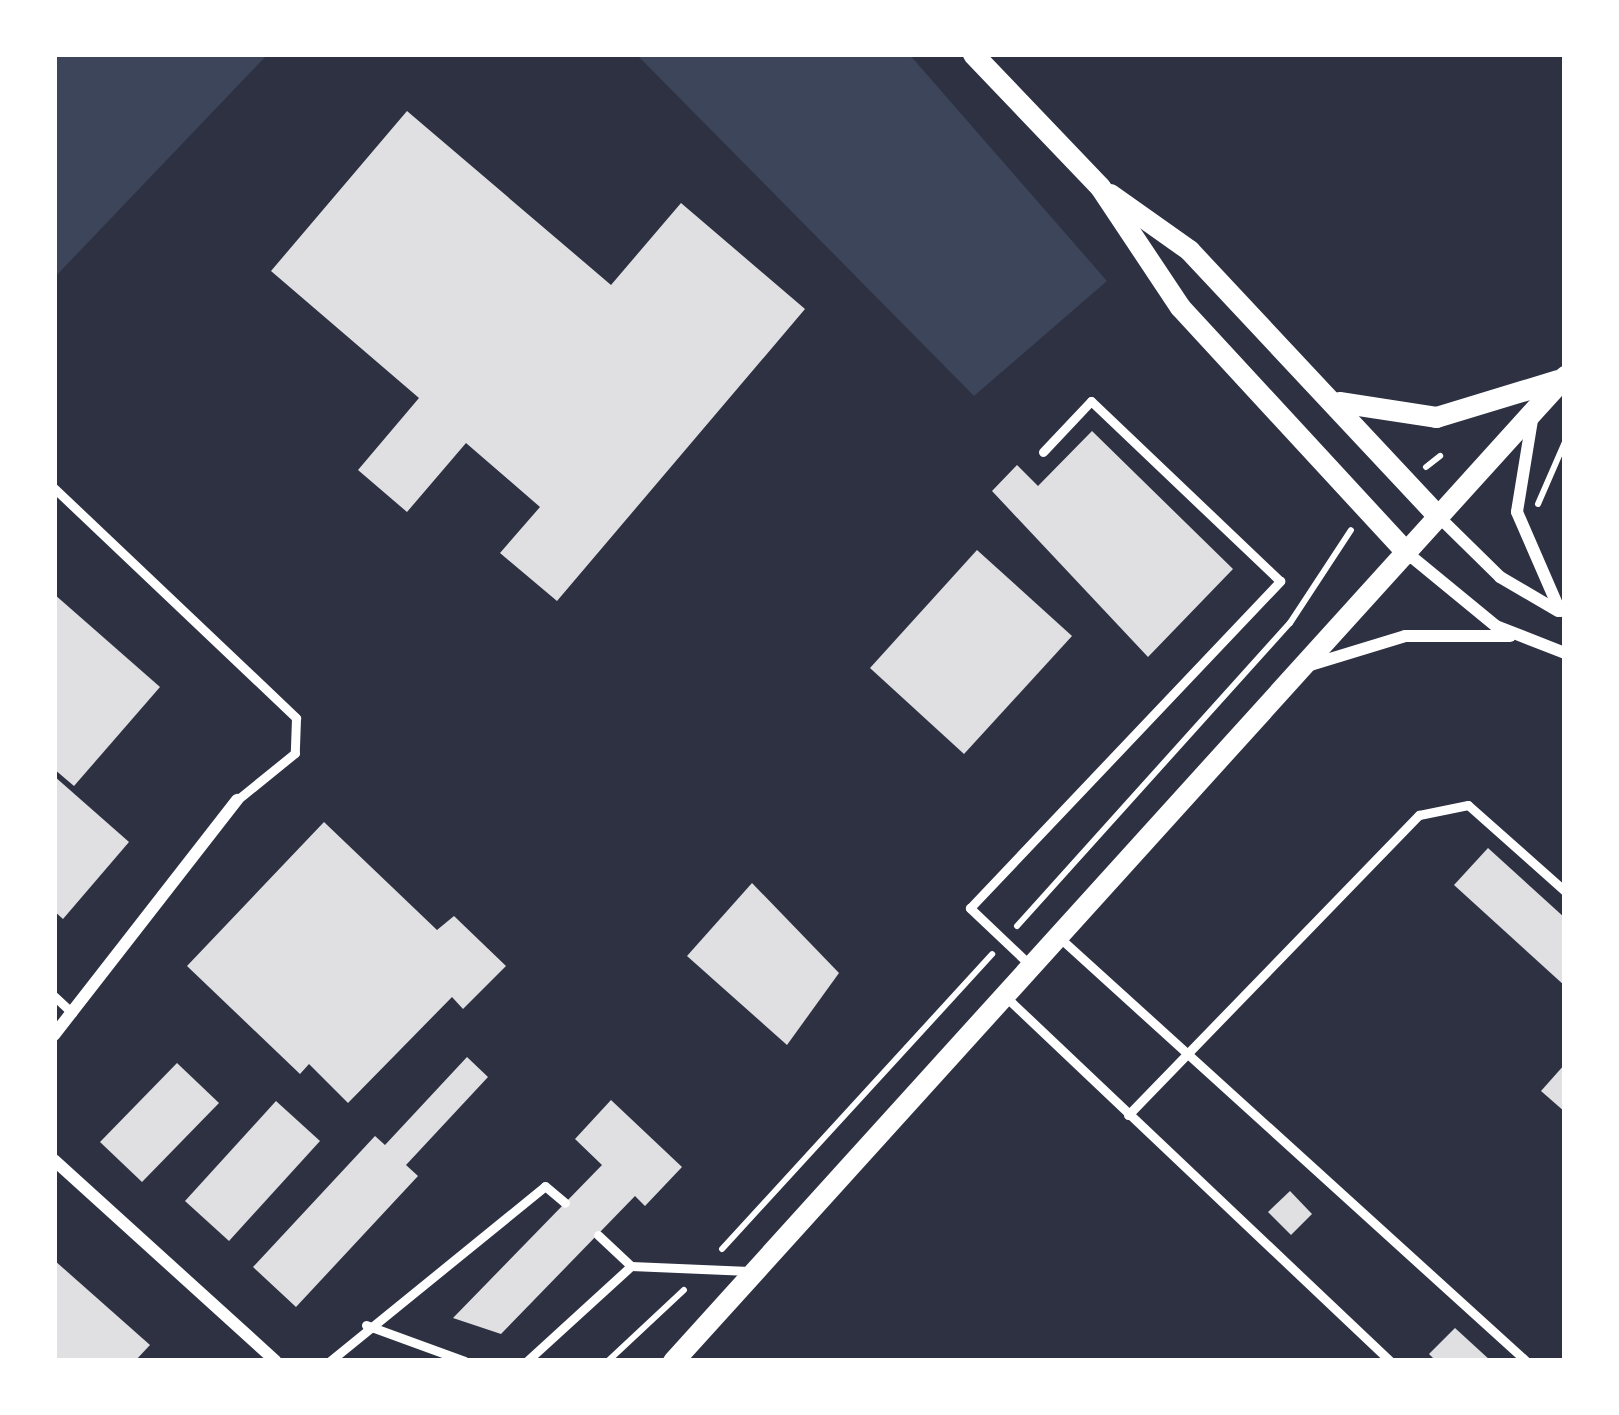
<!DOCTYPE html>
<style>
body{margin:0}
#map{position:relative;width:1619px;height:1415px;overflow:hidden;background:#2d3142;font-family:Lato,sans-serif}
div>[style]{position:absolute}
.green>*{inset:0;background:#3c4559}
.building>*{inset:0;background:#e0e0e3}
.path>*{height:6px;margin:-3px;padding:0 3px;transform-origin:3px;border-radius:3px;background:#fff}
.service>*{height:9px;margin:-4.5px;padding:0 4.5px;transform-origin:4.5px;border-radius:4.5px;background:#fff}
.minor>*{height:12px;margin:-6px;padding:0 6px;transform-origin:6px;border-radius:6px;background:#fff}
.tertiary>*{height:21px;margin:-10.5px;padding:0 10.5px;transform-origin:10.5px;border-radius:10.5px;background:#fff}
span{translate:-50% -50%;white-space:nowrap;text-align:center;line-height:1.15;-webkit-text-stroke:10px #fff;paint-order:stroke}
.frame{position:absolute;inset:0;border:57px solid #fff;pointer-events:none}
</style>
<div id="map">
<div class="green">
<i style="clip-path:polygon(54px 54px,268px 54px,54px 278px)"></i>
<i style="clip-path:polygon(636px 54px,909px 54px,1107px 281px,974px 396px)"></i>
</div>
<div class="building">
<i style="clip-path:polygon(407px 111px,611px 285px,681px 203px,805px 309px,557px 601px,500px 553px,540px 507px,466px 443px,407px 512px,358px 470px,419px 398px,271px 271px)"></i>
<i style="clip-path:polygon(1092px 431px,1233px 569px,1148px 657px,992px 491px,1017px 465px,1038px 486px)"></i>
<i style="clip-path:polygon(977px 550px,1072px 636px,964px 754px,870px 668px)"></i>
<i style="clip-path:polygon(54px 594px,160px 687px,74px 786px,54px 769px)"></i>
<i style="clip-path:polygon(54px 776px,129px 842px,63px 919px,54px 911px)"></i>
<i style="clip-path:polygon(324px 822px,437px 930px,454px 916px,506px 966px,463px 1009px,452px 997px,348px 1103px,309px 1064px,300px 1074px,187px 966px)"></i>
<i style="clip-path:polygon(1488px 848px,1565px 918px,1565px 986px,1454px 885px)"></i>
<i style="clip-path:polygon(752px 883px,839px 973px,787px 1045px,687px 956px)"></i>
<i style="clip-path:polygon(467px 1057px,488px 1077px,406px 1165px,418px 1176px,296px 1307px,253px 1267px,375px 1136px,385px 1145px)"></i>
<i style="clip-path:polygon(177px 1063px,219px 1103px,142px 1182px,100px 1142px)"></i>
<i style="clip-path:polygon(1565px 1064px,1565px 1112px,1541px 1091px)"></i>
<i style="clip-path:polygon(611px 1100px,682px 1167px,645px 1206px,635px 1196px,501px 1334px,453px 1318px,602px 1165px,575px 1139px)"></i>
<i style="clip-path:polygon(276px 1101px,320px 1141px,229px 1241px,185px 1201px)"></i>
<i style="clip-path:polygon(1290px 1191px,1312px 1214px,1291px 1235px,1268px 1212px)"></i>
<i style="clip-path:polygon(54px 1260px,150px 1345px,135px 1361px,54px 1361px)"></i>
<i style="clip-path:polygon(1455px 1328px,1491px 1361px,1436px 1361px,1429px 1354px)"></i>
</div>
<div class="path">
<i style="left:1426px;top:467px;width:18px;rotate:-38deg"></i>
<i style="left:1538px;top:504px;width:68px;rotate:-66.5deg"></i>
<i style="left:1017px;top:926px;width:408px;rotate:-48deg"></i>
<i style="left:1290px;top:623px;width:111px;rotate:-56.7deg"></i>
<i style="left:722px;top:1249px;width:400px;rotate:-47.5deg"></i>
<i style="left:608px;top:1361px;width:104px;rotate:-43.1deg"></i>
</div>
<div class="service">
<i style="left:54px;top:488px;width:334px;rotate:43.5deg"></i>
<i style="left:296px;top:718px;width:35px;rotate:92deg"></i>
<i style="left:295px;top:753px;width:75px;rotate:141deg"></i>
<i style="left:1061px;top:939px;width:628px;rotate:42.22deg"></i>
<i style="left:1030px;top:965px;width:83px;rotate:-136.5deg"></i>
<i style="left:970px;top:908px;width:451px;rotate:-46.5deg"></i>
<i style="left:1280px;top:581px;width:261px;rotate:-136.4deg"></i>
<i style="left:1091px;top:401px;width:70px;rotate:133.3deg"></i>
<i style="left:54px;top:996px;width:25px;rotate:43deg"></i>
<i style="left:1008px;top:999px;width:526px;rotate:43.46deg"></i>
<i style="left:1128px;top:1115px;width:418px;rotate:-45.9deg"></i>
<i style="left:1419px;top:815px;width:50px;rotate:-11.5deg"></i>
<i style="left:1468px;top:805px;width:130px;rotate:41.6deg"></i>
<i style="left:598px;top:1235px;width:45px;rotate:43.2deg"></i>
<i style="left:631px;top:1266px;width:118px;rotate:2.4deg"></i>
<i style="left:366px;top:1325px;width:105px;rotate:20deg"></i>
<i style="left:330px;top:1361px;width:277px;rotate:-39.1deg"></i>
<i style="left:545px;top:1186px;width:26px;rotate:40deg"></i>
<i style="left:527px;top:1361px;width:141px;rotate:-42.4deg"></i>
</div>
<div class="minor">
<i style="left:1532px;top:420px;width:93px;rotate:99.3deg"></i>
<i style="left:1517px;top:512px;width:108px;rotate:66.5deg"></i>
<i style="left:1439px;top:517px;width:86px;rotate:44.5deg"></i>
<i style="left:1500px;top:577px;width:67px;rotate:30.4deg"></i>
<i style="left:1407px;top:553px;width:115px;rotate:39.4deg"></i>
<i style="left:1496px;top:626px;width:74px;rotate:21.4deg"></i>
<i style="left:1307px;top:666px;width:102px;rotate:-17deg"></i>
<i style="left:1405px;top:636px;width:105px"></i>
<i style="left:54px;top:1035px;width:298px;rotate:-52.1deg"></i>
<i style="left:54px;top:1160px;width:299px;rotate:42.2deg"></i>
</div>
<div class="tertiary">
<i style="left:973px;top:54px;width:184px;rotate:46.3deg"></i>
<i style="left:1100px;top:187px;width:144px;rotate:56.3deg"></i>
<i style="left:1180px;top:307px;width:335px;rotate:47.3deg"></i>
<i style="left:1110px;top:194px;width:97px;rotate:35.3deg"></i>
<i style="left:1189px;top:250px;width:366px;rotate:46.9deg"></i>
<i style="left:1339px;top:402px;width:98px;rotate:8.8deg"></i>
<i style="left:1436px;top:417px;width:127px;rotate:-16.9deg"></i>
<i style="left:673px;top:1361px;width:1329px;rotate:-47.84deg"></i>
</div>
<div class="frame"></div>
</div>
